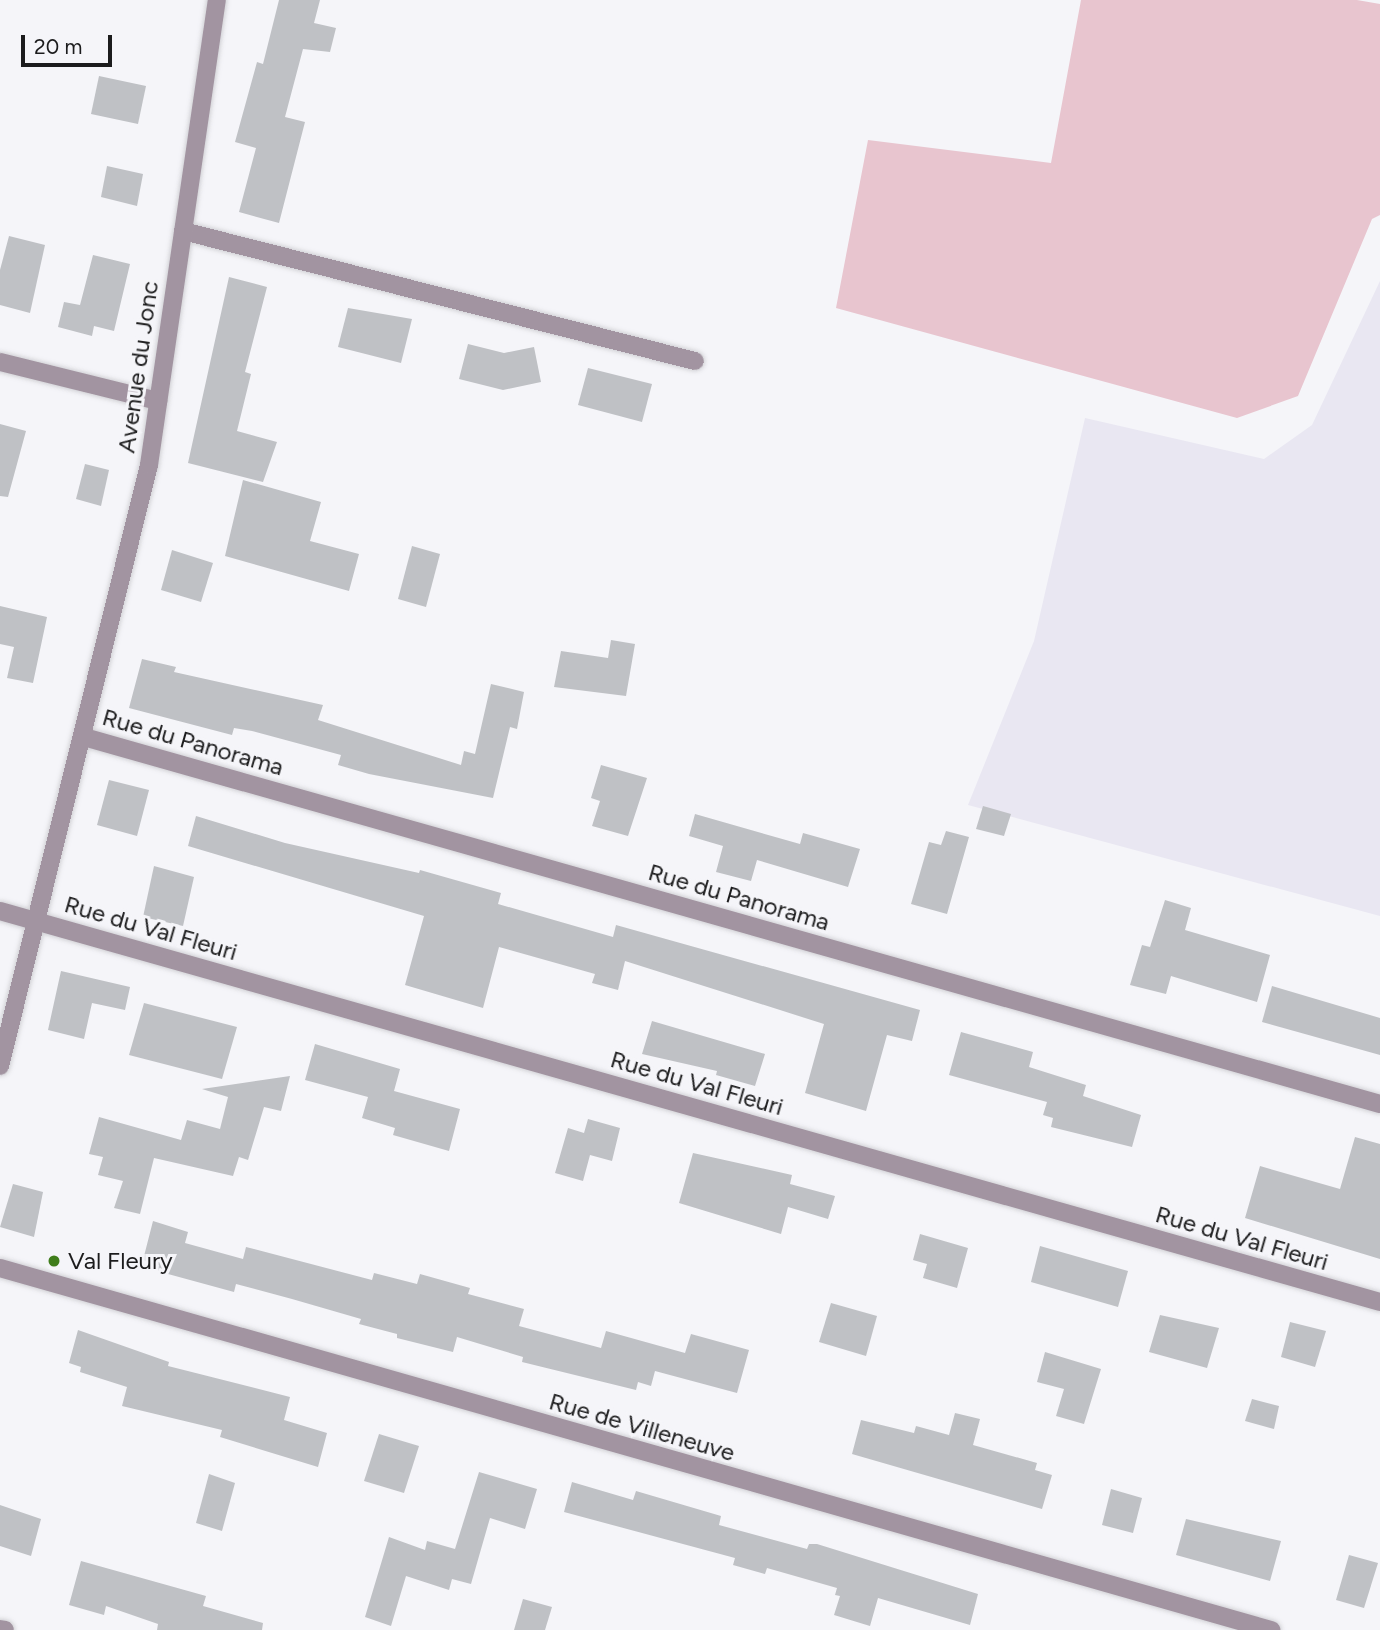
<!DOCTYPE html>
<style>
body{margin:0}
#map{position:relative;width:1380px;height:1630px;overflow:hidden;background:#f5f5f9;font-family:Figtree,sans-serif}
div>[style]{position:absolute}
.built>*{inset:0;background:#e9e7f2}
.green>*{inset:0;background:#e8c5cf}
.building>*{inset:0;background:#bfc1c5}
.roads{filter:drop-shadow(0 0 2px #d2d2d6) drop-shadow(0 0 2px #d2d2d6)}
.street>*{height:18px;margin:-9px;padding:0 9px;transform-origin:9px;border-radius:9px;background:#a294a1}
.dots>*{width:19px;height:19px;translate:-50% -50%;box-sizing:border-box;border:4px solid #f5f5f9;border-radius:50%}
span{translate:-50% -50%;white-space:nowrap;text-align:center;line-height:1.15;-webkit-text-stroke:6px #f5f5f9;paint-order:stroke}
.street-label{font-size:24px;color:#1c1c1d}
.poi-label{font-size:24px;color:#1c1c1d}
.left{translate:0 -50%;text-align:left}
.scale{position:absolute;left:21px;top:35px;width:91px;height:32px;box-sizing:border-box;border:4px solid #1c1c1d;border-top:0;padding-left:9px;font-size:21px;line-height:24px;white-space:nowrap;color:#1c1c1d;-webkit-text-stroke:5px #f5f5f9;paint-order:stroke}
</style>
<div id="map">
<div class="built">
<i style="clip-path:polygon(1380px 281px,1380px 916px,968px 805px,1034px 641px,1085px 418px,1264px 459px,1312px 425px)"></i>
</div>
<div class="green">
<i style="clip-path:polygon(1081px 0,1357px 0,1380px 4px,1380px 215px,1372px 219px,1298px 396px,1237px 418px,836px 308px,868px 140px,1051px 163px)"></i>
</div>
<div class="building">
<i style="clip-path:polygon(279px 0,320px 0,314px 23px,336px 28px,330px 52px,303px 49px,285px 117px,305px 122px,279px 223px,239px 212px,256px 148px,235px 142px,257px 62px,263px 64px)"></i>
<i style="clip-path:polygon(99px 76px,146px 86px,138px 124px,91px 114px)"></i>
<i style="clip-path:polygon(107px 166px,143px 174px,137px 206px,101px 197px)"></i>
<i style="clip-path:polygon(9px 236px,45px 245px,30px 313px,0 305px,0 270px)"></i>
<i style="clip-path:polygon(93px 255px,130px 264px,114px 331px,94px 326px,92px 336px,58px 327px,64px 302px,80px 305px)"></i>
<i style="clip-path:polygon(229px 277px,267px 287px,245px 372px,251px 374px,237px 431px,277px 442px,263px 482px,188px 463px)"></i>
<i style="clip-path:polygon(348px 308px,412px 319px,401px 363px,338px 347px)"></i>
<i style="clip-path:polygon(468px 344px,504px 353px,534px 347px,541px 382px,503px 390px,459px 379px)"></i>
<i style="clip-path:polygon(588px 368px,652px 384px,642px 422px,578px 405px)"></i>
<i style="clip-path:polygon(0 424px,26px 431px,8px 497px,0 496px)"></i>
<i style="clip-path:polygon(85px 464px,109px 470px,101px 506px,76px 499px)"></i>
<i style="clip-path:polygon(243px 480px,321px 502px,310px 541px,359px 554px,349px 591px,225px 556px)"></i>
<i style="clip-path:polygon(412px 546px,440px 554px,426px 607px,398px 599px)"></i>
<i style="clip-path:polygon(172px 550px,213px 563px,201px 602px,161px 590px)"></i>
<i style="clip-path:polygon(0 606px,47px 617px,33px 683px,7px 678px,14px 647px,0 644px)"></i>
<i style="clip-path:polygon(611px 640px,635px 644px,626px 696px,554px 687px,561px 651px,608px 658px)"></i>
<i style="clip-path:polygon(142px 659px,176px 667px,174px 672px,323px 705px,318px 720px,461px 765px,464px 751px,475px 754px,491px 684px,524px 692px,517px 729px,510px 727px,493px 798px,369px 774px,338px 765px,341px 755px,252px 731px,234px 728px,232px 735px,129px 708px)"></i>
<i style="clip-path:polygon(601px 765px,647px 778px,628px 836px,592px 826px,600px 801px,591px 798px)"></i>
<i style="clip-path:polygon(109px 780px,149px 790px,137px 836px,97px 825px)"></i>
<i style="clip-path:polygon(983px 806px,1011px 814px,1004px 836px,976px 829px)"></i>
<i style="clip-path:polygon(695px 814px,800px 844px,803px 833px,860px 849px,848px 887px,757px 860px,751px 881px,716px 872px,723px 846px,689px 836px)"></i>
<i style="clip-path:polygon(196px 816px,285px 843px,419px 873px,420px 870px,501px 893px,498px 904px,613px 937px,616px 925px,920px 1010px,912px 1041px,887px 1035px,866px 1111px,805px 1093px,824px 1024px,625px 961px,618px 990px,592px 983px,595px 974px,499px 947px,483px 1008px,405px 985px,424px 916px,188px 846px)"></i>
<i style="clip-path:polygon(946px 831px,969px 837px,947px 914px,911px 904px,929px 842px,941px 845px)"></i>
<i style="clip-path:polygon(154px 866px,194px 877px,183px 926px,143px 917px)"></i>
<i style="clip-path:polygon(1165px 900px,1191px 908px,1185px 930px,1270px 955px,1257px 1002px,1171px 976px,1166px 994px,1130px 985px,1142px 945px,1150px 947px)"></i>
<i style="clip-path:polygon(61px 971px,130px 987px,125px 1010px,92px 1003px,84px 1039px,48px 1030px)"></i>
<i style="clip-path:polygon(1272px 986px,1380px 1018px,1380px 1055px,1262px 1022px)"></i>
<i style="clip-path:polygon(144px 1003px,237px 1027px,222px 1079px,129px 1055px)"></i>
<i style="clip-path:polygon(652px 1021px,765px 1054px,755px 1086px,716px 1075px,717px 1071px,642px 1054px)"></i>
<i style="clip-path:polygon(961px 1032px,1033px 1052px,1029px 1067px,1086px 1085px,1083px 1096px,1141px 1115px,1132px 1147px,1051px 1127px,1053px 1118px,1043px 1115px,1047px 1102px,949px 1075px)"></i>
<i style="clip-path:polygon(315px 1044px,400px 1069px,394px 1091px,460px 1109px,449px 1151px,393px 1135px,395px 1128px,362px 1118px,368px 1097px,305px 1080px)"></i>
<i style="clip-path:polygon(290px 1076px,281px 1111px,264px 1107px,248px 1160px,239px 1157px,233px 1176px,154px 1158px,140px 1214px,114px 1208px,123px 1181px,98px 1175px,103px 1157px,89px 1154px,99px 1117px,181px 1140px,187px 1120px,220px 1129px,228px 1097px,202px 1089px)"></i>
<i style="clip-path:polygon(588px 1119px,620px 1128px,612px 1161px,590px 1155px,583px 1181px,555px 1173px,568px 1128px,584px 1133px)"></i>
<i style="clip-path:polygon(1355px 1137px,1380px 1144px,1380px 1259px,1245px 1218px,1260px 1166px,1340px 1189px)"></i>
<i style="clip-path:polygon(693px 1153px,792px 1175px,790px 1184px,835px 1196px,828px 1219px,788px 1207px,781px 1234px,679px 1203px)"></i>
<i style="clip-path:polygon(13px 1184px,43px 1192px,34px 1237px,0 1227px)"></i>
<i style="clip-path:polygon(153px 1221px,188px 1232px,185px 1243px,243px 1259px,246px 1247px,372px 1280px,374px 1273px,417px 1284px,420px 1274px,470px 1288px,468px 1294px,524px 1309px,519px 1326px,601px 1348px,606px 1331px,685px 1353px,691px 1334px,749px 1350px,737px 1393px,655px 1371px,651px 1386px,638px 1382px,636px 1390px,522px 1362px,523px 1357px,457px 1337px,453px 1352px,397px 1338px,397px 1334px,359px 1324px,361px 1319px,292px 1299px,236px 1284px,234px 1292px,157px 1271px,159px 1265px,143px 1260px)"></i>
<i style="clip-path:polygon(920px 1234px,968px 1248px,957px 1288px,923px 1278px,927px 1264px,913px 1260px)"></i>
<i style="clip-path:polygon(1040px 1246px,1128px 1271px,1118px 1307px,1031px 1282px)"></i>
<i style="clip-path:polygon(831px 1303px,877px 1316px,866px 1356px,819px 1342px)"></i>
<i style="clip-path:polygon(1160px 1315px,1219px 1328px,1207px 1368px,1149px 1352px)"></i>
<i style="clip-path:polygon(1290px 1322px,1326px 1331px,1315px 1367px,1281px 1357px)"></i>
<i style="clip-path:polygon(78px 1330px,169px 1362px,168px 1366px,290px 1397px,284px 1420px,327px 1433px,318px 1467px,220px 1437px,222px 1430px,122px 1406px,127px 1387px,80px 1372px,81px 1367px,69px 1363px)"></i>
<i style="clip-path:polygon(1045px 1352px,1101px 1369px,1084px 1424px,1056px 1416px,1064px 1389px,1037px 1382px)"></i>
<i style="clip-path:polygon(1252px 1399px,1279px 1406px,1274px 1429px,1245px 1421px)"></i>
<i style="clip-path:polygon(955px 1413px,980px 1419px,973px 1445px,1037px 1463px,1035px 1470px,1052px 1475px,1042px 1509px,852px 1454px,861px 1420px,914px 1433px,916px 1426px,949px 1435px)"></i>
<i style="clip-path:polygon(379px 1434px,419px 1446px,404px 1493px,364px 1481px)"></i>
<i style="clip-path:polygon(479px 1472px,537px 1489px,525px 1529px,490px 1518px,471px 1584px,452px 1579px,449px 1590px,406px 1576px,391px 1626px,365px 1617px,389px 1537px,425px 1550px,427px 1541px,455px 1549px)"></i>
<i style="clip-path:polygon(209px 1474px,235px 1483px,222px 1531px,196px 1523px)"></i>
<i style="clip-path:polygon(572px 1482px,633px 1500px,636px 1491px,721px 1516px,719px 1525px,807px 1549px,809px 1544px,817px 1544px,978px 1594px,970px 1625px,878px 1598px,870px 1626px,834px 1615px,840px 1596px,835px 1595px,837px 1588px,767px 1568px,765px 1574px,733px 1565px,735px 1558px,564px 1512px)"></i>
<i style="clip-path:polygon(1111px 1489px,1142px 1498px,1133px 1533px,1102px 1525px)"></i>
<i style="clip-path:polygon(0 1505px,41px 1519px,31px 1556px,0 1546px)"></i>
<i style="clip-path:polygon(1186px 1519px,1281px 1541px,1270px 1581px,1176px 1555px)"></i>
<i style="clip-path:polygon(1349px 1555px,1378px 1563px,1364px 1608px,1336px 1600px)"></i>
<i style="clip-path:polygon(81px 1561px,206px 1596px,203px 1606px,263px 1623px,262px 1630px,157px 1630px,158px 1624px,106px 1606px,104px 1615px,69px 1605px)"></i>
<i style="clip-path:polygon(523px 1599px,552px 1607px,545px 1630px,514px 1630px)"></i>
</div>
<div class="roads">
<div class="street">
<i style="left:183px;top:231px;width:528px;rotate:14.25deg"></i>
<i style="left:0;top:362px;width:163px;rotate:13.9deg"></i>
<i style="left:84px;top:737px;width:1347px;rotate:15.81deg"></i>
<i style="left:0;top:911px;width:1434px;rotate:15.82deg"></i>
<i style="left:0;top:1066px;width:619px;rotate:-76.08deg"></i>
<i style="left:149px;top:465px;width:470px;rotate:-81.7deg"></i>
<i style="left:0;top:1268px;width:1322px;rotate:15.9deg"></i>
<i style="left:0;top:1629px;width:5px;rotate:11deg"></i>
</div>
</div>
<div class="dots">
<i style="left:54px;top:1261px;background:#3f7d1b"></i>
</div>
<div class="street-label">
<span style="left:138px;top:367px;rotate:-82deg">Avenue du Jonc</span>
<span style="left:193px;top:742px;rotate:16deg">Rue du Panorama</span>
<span style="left:739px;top:897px;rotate:16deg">Rue du Panorama</span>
<span style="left:151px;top:928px;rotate:16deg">Rue du Val Fleuri</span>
<span style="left:697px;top:1083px;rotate:16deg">Rue du Val Fleuri</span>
<span style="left:1242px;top:1238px;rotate:16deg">Rue du Val Fleuri</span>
<span style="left:642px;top:1427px;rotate:16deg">Rue de Villeneuve</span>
</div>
<div class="poi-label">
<span class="left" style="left:68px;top:1261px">Val Fleury</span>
</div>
<div class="scale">20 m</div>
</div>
